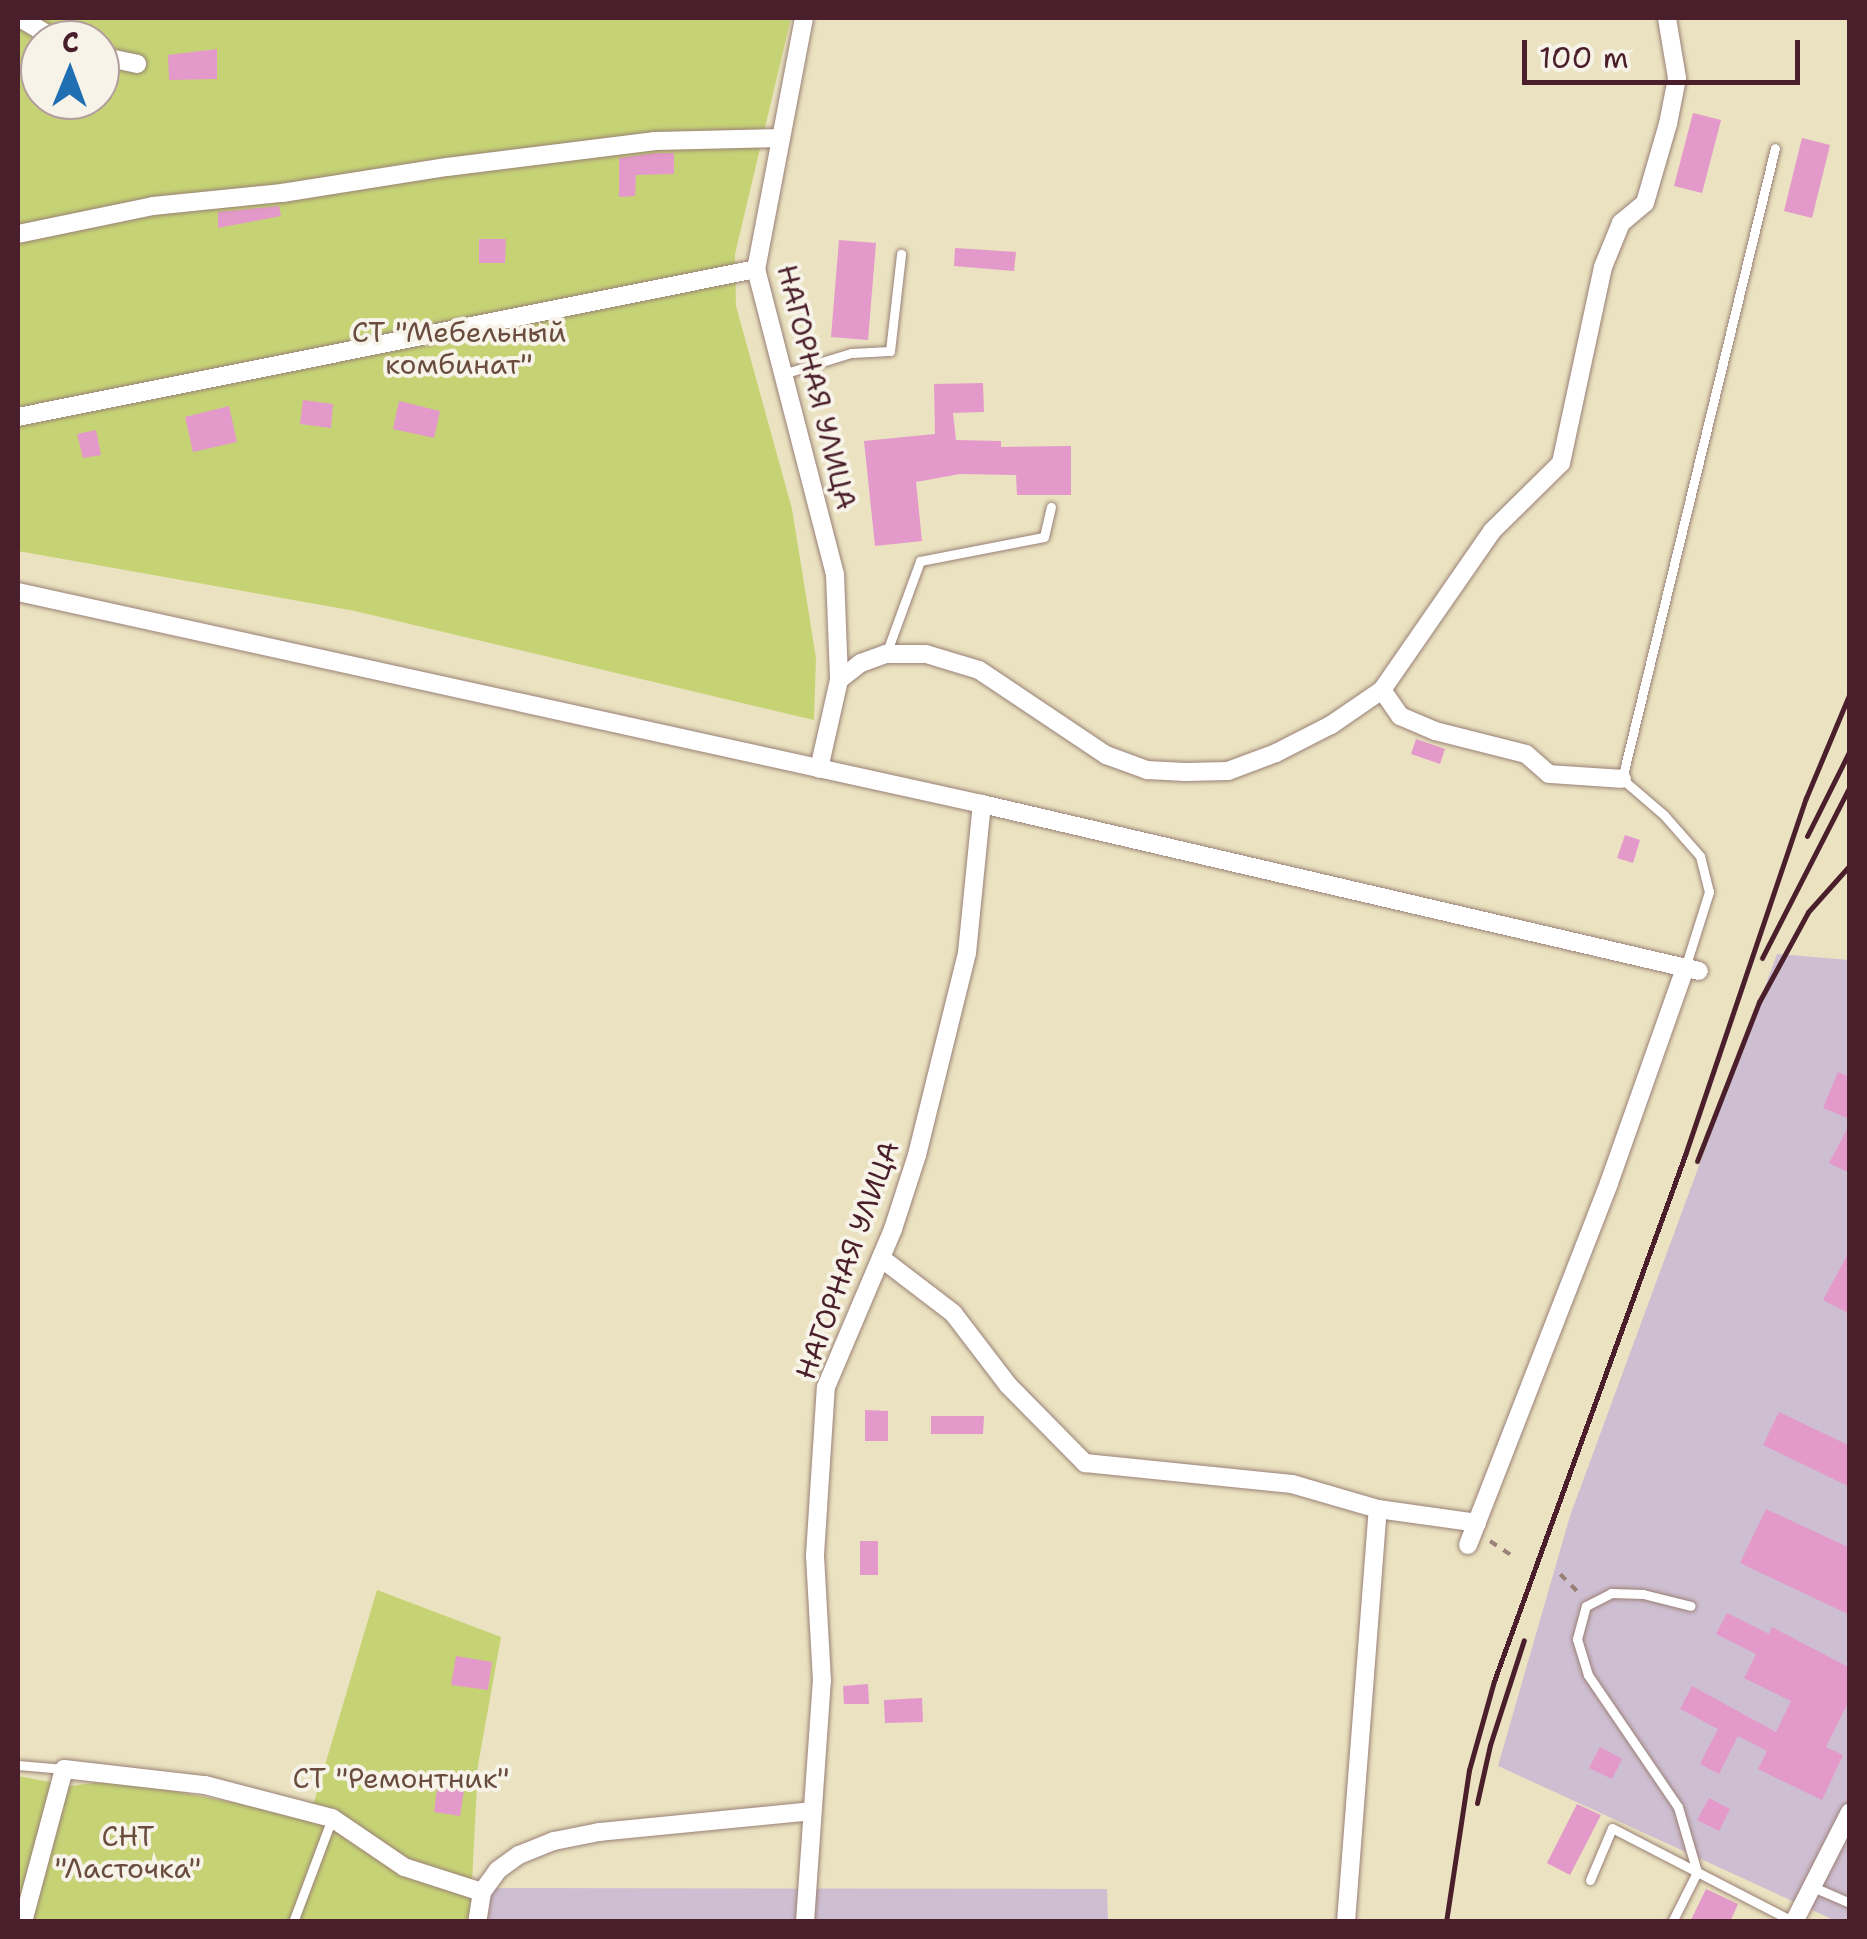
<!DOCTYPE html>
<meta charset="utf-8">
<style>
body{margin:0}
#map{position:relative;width:1867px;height:1939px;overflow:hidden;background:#eae2c0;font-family:"Shantell Sans",sans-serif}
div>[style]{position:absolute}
.industrial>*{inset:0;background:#cebed2}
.green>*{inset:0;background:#c6d375}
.building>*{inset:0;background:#e399c9}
.path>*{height:4px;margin-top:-2px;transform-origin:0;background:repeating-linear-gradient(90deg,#9a8076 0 8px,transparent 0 16px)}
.roads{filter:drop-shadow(0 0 2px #9a8076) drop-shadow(0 0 2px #9a8076)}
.lane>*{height:9px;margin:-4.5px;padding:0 4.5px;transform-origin:4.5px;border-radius:4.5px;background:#fff}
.street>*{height:18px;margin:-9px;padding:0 9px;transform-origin:9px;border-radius:9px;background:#fff}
.rail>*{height:5px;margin:-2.5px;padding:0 2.5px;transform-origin:2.5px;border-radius:2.5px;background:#4a1f2b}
span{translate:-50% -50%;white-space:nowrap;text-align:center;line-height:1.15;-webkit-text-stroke:8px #f7f3e8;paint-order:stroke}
.park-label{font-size:28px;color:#694c3e}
.street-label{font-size:28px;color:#4a1f2b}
.frame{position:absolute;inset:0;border:20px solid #4a1f2b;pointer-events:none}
.north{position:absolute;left:20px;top:20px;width:100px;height:100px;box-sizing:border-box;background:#f7f3e8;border:2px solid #b29e9c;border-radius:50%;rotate:1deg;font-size:28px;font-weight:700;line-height:40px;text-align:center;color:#4a1f2b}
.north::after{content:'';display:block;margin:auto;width:35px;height:45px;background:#1f6fb2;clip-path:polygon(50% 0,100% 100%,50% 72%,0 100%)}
.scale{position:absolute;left:1522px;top:40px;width:278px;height:45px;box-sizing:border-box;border:5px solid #4a1f2b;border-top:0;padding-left:12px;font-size:30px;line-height:35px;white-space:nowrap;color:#4a1f2b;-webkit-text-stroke:8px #f7f3e8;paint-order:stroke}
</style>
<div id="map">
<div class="industrial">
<i style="clip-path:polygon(1777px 954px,1849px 960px,1849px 1921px,1836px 1921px,1498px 1766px,1570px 1516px)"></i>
<i style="clip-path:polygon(492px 1888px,1107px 1889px,1108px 1921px,487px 1922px)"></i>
</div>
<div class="green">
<i style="clip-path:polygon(evenodd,18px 18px,791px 18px,735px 254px,736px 306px,792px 509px,816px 658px,814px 720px,355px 611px,18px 551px,18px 18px,40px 40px,100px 40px,100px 100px,40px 100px,40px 40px)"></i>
<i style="clip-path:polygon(377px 1590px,501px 1637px,478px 1765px,470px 1921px,18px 1921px,18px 1776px,71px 1786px,116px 1780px,256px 1807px,314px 1802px)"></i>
</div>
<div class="building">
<i style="clip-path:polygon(217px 49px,217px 79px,169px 80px,168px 55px)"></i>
<i style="clip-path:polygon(1693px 113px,1721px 120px,1702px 193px,1674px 186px)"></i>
<i style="clip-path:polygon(1802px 138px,1830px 145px,1812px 218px,1784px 211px)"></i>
<i style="clip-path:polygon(656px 153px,674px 153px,674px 174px,636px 175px,635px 196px,619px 197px,619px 158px)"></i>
<i style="clip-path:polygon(279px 206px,281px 216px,218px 228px,218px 212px)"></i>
<i style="clip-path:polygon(479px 239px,506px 239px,505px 263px,479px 263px)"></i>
<i style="clip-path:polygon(839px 240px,876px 243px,868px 340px,831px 337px)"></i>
<i style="clip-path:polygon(955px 248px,1016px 252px,1014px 271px,954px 266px)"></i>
<i style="clip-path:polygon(983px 383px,984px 412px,953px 413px,956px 440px,1001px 441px,1001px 447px,1071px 446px,1071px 495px,1017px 495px,1016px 475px,960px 474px,916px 482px,922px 541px,875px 546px,864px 441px,935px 434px,934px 384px)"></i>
<i style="clip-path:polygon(303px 400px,333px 404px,331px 428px,300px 424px)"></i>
<i style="clip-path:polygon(399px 401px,440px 411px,434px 438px,393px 429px)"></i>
<i style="clip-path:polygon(229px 406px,237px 442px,193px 452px,185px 417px)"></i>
<i style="clip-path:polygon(96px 430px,101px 455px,83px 458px,77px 434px)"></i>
<i style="clip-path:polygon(1416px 739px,1445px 749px,1440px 764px,1411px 754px)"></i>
<i style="clip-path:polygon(1625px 835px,1640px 840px,1633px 863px,1617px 858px)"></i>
<i style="clip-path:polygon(1838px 1072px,1850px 1077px,1850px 1119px,1823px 1108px)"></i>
<i style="clip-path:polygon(1850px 1124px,1850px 1173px,1829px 1163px)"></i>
<i style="clip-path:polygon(1850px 1250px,1850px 1314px,1823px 1300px)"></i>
<i style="clip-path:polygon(865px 1410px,888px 1411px,888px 1441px,865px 1441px)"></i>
<i style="clip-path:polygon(1779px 1412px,1850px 1446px,1850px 1487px,1763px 1445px)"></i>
<i style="clip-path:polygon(931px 1416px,984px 1416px,983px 1434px,931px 1434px)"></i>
<i style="clip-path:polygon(1766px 1509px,1850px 1548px,1850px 1615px,1740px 1563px)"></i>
<i style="clip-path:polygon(860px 1541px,878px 1541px,878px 1575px,860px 1575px)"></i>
<i style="clip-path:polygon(1727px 1613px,1769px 1634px,1772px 1627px,1850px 1668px,1850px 1699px,1826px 1747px,1843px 1755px,1822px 1800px,1758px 1769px,1767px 1751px,1738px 1736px,1719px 1774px,1700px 1764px,1718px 1729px,1680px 1709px,1692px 1686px,1776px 1732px,1791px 1701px,1744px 1678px,1756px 1654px,1716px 1634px)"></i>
<i style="clip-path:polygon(456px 1656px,492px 1662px,488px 1690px,451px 1685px)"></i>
<i style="clip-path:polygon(868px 1684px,869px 1704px,844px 1704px,843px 1686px)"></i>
<i style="clip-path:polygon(922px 1698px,923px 1722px,885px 1723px,884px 1700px)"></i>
<i style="clip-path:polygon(1600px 1747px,1622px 1759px,1612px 1779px,1589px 1768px)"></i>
<i style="clip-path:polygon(439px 1774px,466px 1778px,460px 1816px,434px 1812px)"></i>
<i style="clip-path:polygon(1709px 1798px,1730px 1809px,1719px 1831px,1697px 1820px)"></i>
<i style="clip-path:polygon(1577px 1804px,1601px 1815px,1570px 1875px,1547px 1863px)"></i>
<i style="clip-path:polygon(1706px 1889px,1738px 1904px,1730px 1922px,1690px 1922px)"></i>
</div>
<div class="path">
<i style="left:1490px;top:1541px;width:29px;rotate:34deg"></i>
<i style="left:1560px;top:1574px;width:30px;rotate:45deg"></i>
</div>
<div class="roads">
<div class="lane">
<i style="left:783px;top:374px;width:71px;rotate:-17.2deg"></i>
<i style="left:851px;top:353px;width:39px;rotate:-3deg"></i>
<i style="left:890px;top:351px;width:98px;rotate:-83.5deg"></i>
<i style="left:886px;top:654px;width:99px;rotate:-69.9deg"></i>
<i style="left:920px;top:561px;width:126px;rotate:-11deg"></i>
<i style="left:1044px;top:537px;width:31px;rotate:-77deg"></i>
<i style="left:1685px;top:968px;width:80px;rotate:-72.5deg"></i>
<i style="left:1709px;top:892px;width:37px;rotate:-104deg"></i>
<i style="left:1700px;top:856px;width:55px;rotate:-131.3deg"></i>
<i style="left:1664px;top:815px;width:55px;rotate:-139.4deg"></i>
<i style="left:1622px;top:779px;width:649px;rotate:-76.37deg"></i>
<i style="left:18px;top:1765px;width:46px;rotate:5deg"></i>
<i style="left:1590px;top:1880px;width:56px;rotate:-67.1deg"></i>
<i style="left:1612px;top:1828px;width:205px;rotate:27.3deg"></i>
<i style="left:1813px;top:1887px;width:40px;rotate:23.4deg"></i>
<i style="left:293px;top:1922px;width:111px;rotate:-69.4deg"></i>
<i style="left:1672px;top:1922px;width:56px;rotate:-63.4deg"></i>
<i style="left:1697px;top:1872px;width:68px;rotate:-106.3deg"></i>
<i style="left:1678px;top:1807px;width:160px;rotate:-124.3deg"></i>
<i style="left:1588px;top:1675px;width:38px;rotate:-107deg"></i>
<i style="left:1577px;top:1639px;width:34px;rotate:-75deg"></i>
<i style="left:1586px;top:1606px;width:28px;rotate:-27deg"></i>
<i style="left:1611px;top:1593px;width:32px;rotate:2deg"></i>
<i style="left:1643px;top:1594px;width:49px;rotate:14deg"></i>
</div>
<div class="street">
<i style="left:20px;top:18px;width:43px;rotate:30.7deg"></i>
<i style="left:804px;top:18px;width:256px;rotate:100.8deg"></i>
<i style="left:756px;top:269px;width:315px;rotate:75.5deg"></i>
<i style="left:835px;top:574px;width:106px;rotate:87.8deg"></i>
<i style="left:839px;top:680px;width:91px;rotate:102.7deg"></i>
<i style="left:100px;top:56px;width:38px;rotate:12deg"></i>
<i style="left:18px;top:234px;width:138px;rotate:-11.7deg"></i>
<i style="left:153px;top:206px;width:130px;rotate:-5.8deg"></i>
<i style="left:282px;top:193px;width:167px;rotate:-9deg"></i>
<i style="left:447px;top:167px;width:210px;rotate:-7.1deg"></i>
<i style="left:655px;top:141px;width:126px;rotate:-1.4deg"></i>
<i style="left:18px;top:417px;width:753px;rotate:-11.34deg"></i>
<i style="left:18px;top:592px;width:987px;rotate:12.4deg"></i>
<i style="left:982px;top:804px;width:736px;rotate:13.11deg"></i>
<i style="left:839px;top:680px;width:28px;rotate:-38deg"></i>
<i style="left:861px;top:663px;width:27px;rotate:-20deg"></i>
<i style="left:886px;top:654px;width:40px"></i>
<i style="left:926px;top:654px;width:55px;rotate:16.8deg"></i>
<i style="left:979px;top:670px;width:153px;rotate:33.8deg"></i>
<i style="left:1106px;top:755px;width:44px;rotate:20.1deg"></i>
<i style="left:1147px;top:770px;width:38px;rotate:3deg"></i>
<i style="left:1185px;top:772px;width:43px;rotate:-1.3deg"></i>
<i style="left:1228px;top:771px;width:51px;rotate:-20.6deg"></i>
<i style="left:1276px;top:753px;width:62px;rotate:-27deg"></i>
<i style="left:1331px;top:725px;width:62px;rotate:-34.5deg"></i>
<i style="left:1382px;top:690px;width:193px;rotate:-55.3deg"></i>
<i style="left:1492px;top:531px;width:97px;rotate:-44.6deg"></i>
<i style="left:1561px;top:463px;width:200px;rotate:-77.9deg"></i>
<i style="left:1603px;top:267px;width:48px;rotate:-67.8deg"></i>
<i style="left:1621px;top:223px;width:31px;rotate:-40deg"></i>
<i style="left:1645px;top:203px;width:82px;rotate:-73.8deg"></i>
<i style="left:1668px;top:124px;width:47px;rotate:-78.9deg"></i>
<i style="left:1677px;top:78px;width:61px;rotate:-99.5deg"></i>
<i style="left:1382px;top:690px;width:32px;rotate:55deg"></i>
<i style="left:1400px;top:716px;width:38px;rotate:23deg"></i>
<i style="left:1435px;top:731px;width:94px;rotate:14.2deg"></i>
<i style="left:1526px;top:754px;width:30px;rotate:41deg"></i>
<i style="left:1549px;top:774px;width:73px;rotate:3.9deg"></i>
<i style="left:881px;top:1258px;width:91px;rotate:37.4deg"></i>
<i style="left:953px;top:1313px;width:91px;rotate:52.6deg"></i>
<i style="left:1008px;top:1385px;width:110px;rotate:45.4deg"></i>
<i style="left:1085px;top:1463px;width:208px;rotate:5.8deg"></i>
<i style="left:1292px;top:1484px;width:90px;rotate:16.2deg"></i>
<i style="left:1378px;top:1509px;width:100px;rotate:8deg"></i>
<i style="left:1468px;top:1545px;width:388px;rotate:-68.7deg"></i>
<i style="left:1609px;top:1183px;width:228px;rotate:-70.5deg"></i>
<i style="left:482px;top:1892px;width:27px;rotate:-54deg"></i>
<i style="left:498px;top:1870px;width:26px;rotate:-36deg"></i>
<i style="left:519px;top:1855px;width:38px;rotate:-22deg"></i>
<i style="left:554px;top:1841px;width:46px;rotate:-11.3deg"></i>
<i style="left:599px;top:1832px;width:214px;rotate:-5.6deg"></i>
<i style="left:23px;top:1922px;width:158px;rotate:-75deg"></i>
<i style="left:64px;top:1769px;width:142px;rotate:6.5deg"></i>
<i style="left:205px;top:1785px;width:131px;rotate:14.6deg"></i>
<i style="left:332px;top:1818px;width:87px;rotate:34.2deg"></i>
<i style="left:404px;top:1867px;width:82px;rotate:17.8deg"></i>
<i style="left:482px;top:1892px;width:30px;rotate:99deg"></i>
<i style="left:805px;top:1922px;width:242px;rotate:-86deg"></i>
<i style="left:822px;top:1681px;width:126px;rotate:-93.2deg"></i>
<i style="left:815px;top:1555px;width:168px;rotate:-86.3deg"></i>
<i style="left:826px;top:1387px;width:172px;rotate:-67deg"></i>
<i style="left:893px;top:1229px;width:78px;rotate:-72deg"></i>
<i style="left:917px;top:1155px;width:208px;rotate:-76.1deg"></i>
<i style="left:967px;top:953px;width:150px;rotate:-84.3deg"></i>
<i style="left:1346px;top:1922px;width:414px;rotate:-85.6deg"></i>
<i style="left:1794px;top:1922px;width:123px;rotate:-63deg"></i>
</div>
</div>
<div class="rail">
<i style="left:1807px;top:836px;width:96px;rotate:-63.4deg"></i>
<i style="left:1762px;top:958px;width:193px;rotate:-62.9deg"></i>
<i style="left:1697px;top:1161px;width:171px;rotate:-68.7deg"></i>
<i style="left:1759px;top:1002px;width:102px;rotate:-61.4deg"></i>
<i style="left:1808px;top:912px;width:63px;rotate:-48.2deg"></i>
<i style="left:1477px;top:1803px;width:59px;rotate:-77.4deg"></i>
<i style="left:1490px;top:1745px;width:110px;rotate:-72.1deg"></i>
<i style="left:1446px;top:1922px;width:154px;rotate:-81.4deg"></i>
<i style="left:1469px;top:1770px;width:92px;rotate:-74.3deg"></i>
<i style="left:1494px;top:1681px;width:560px;rotate:-70.04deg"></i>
<i style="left:1685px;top:1155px;width:377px;rotate:-71.3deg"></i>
<i style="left:1806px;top:798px;width:114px;rotate:-67.3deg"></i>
</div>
<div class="park-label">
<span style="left:459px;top:348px">СТ "Мебельный<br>комбинат"</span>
<span style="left:401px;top:1778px">СТ "Ремонтник"</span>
<span style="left:128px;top:1852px">СНТ<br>"Ласточка"</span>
</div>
<div class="street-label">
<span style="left:817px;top:387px;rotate:76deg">НАГОРНАЯ УЛИЦА</span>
<span style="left:847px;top:1260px;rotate:-70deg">НАГОРНАЯ УЛИЦА</span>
</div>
<div class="frame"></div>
<div class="north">С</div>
<div class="scale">100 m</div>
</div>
